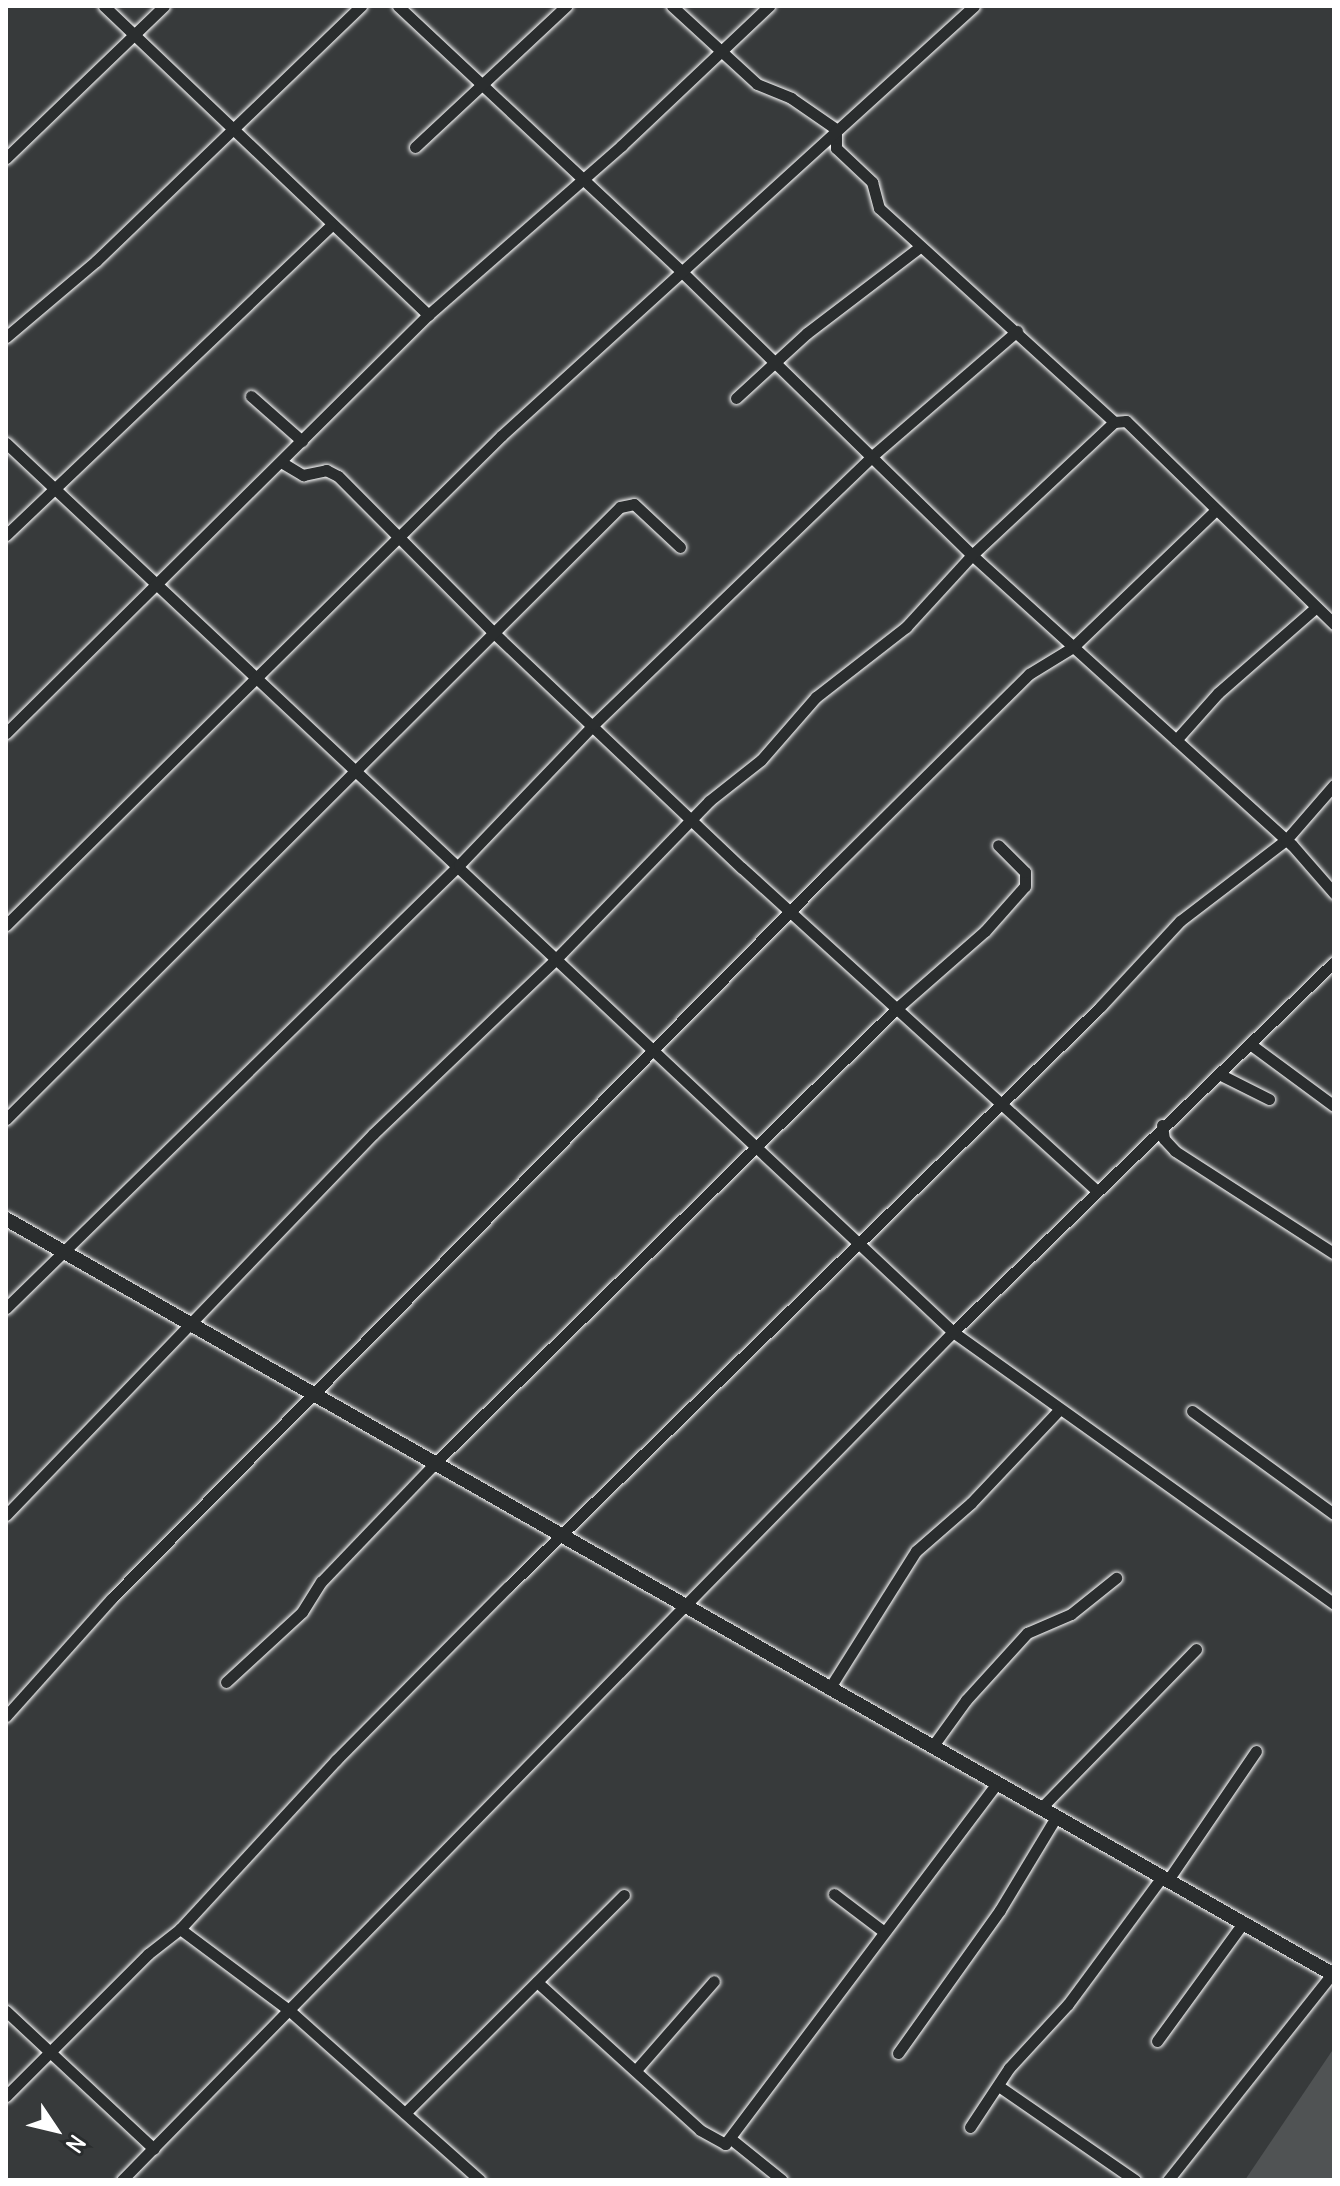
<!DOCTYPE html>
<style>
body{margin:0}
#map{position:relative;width:1340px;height:2186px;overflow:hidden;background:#373a3b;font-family:Delius,sans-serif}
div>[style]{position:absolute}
.green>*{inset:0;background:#505354}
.roads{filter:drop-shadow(0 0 2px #fff) drop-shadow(0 0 2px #fff)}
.minor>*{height:11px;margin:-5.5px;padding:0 5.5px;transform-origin:5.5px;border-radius:5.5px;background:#2a2d2e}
.tertiary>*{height:14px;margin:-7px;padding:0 7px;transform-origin:7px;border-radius:7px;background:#2a2d2e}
span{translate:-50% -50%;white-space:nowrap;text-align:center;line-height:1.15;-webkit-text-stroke:7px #2a2d2e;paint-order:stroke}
.frame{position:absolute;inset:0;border:8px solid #fff;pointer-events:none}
.north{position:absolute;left:16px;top:2090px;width:80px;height:80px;-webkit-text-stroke:6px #2a2d2e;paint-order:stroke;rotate:125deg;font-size:22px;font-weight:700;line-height:32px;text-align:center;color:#fff}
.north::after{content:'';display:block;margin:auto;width:28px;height:36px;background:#fff;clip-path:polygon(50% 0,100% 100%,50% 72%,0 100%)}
</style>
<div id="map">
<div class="green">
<i style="clip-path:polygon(1334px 2048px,1334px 2180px,1245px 2180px)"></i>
</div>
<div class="roads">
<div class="minor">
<i style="left:104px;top:6px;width:448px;rotate:43.6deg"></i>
<i style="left:398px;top:6px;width:386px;rotate:43.1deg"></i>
<i style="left:680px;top:270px;width:408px;rotate:44.3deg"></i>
<i style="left:972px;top:555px;width:432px;rotate:42.2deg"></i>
<i style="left:1292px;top:845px;width:64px;rotate:48.8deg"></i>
<i style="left:672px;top:6px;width:115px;rotate:42.5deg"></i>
<i style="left:757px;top:84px;width:37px;rotate:22deg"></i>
<i style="left:791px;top:98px;width:55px;rotate:34.6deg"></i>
<i style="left:836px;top:129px;width:19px;rotate:90deg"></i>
<i style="left:836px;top:148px;width:50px;rotate:43.4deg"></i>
<i style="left:872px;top:182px;width:27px;rotate:75deg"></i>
<i style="left:879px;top:208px;width:318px;rotate:42.3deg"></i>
<i style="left:415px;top:147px;width:207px;rotate:-43deg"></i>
<i style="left:6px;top:158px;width:219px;rotate:-43.9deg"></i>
<i style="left:6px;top:337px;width:118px;rotate:-40.2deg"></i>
<i style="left:96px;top:261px;width:368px;rotate:-43.9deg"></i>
<i style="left:251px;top:396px;width:68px;rotate:41.4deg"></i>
<i style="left:736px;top:398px;width:96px;rotate:-42.5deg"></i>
<i style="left:807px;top:333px;width:142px;rotate:-37.3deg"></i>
<i style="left:6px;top:443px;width:1299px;rotate:43.19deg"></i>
<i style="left:953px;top:1332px;width:468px;rotate:35.5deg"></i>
<i style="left:281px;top:462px;width:26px;rotate:31deg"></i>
<i style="left:303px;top:475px;width:24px;rotate:-12deg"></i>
<i style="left:326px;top:470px;width:13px;rotate:27deg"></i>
<i style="left:338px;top:476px;width:223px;rotate:45.2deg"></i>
<i style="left:495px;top:634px;width:340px;rotate:43.5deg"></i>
<i style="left:742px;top:868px;width:480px;rotate:42.3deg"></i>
<i style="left:6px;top:535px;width:448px;rotate:-43.6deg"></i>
<i style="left:6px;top:733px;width:594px;rotate:-44.73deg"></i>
<i style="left:428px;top:315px;width:257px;rotate:-41.2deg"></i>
<i style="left:621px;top:146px;width:204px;rotate:-43.4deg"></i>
<i style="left:1176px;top:740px;width:63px;rotate:-48.2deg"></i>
<i style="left:1218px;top:693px;width:129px;rotate:-41.2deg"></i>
<i style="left:6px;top:925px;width:696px;rotate:-44.65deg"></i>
<i style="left:501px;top:436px;width:639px;rotate:-42.27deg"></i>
<i style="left:1250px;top:1044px;width:104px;rotate:36.4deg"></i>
<i style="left:1219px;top:1074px;width:56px;rotate:26.6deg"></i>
<i style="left:6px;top:1119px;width:867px;rotate:-44.91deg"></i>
<i style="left:620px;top:507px;width:14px;rotate:-12deg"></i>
<i style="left:634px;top:504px;width:63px;rotate:43.1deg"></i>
<i style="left:1162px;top:1125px;width:14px;rotate:82deg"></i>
<i style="left:1164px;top:1139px;width:16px;rotate:47deg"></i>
<i style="left:1175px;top:1151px;width:188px;rotate:32.8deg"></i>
<i style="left:6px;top:1308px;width:634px;rotate:-44.36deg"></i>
<i style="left:459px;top:865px;width:195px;rotate:-46.2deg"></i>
<i style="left:594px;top:724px;width:385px;rotate:-43.9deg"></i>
<i style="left:871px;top:457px;width:193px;rotate:-40.8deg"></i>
<i style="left:1192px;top:1411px;width:175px;rotate:36deg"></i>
<i style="left:6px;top:1515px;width:529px;rotate:-46.07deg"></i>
<i style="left:373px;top:1134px;width:253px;rotate:-43.7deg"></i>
<i style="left:556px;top:959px;width:220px;rotate:-45.9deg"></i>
<i style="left:709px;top:801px;width:66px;rotate:-38.3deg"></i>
<i style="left:761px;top:760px;width:84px;rotate:-48.9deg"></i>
<i style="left:816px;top:697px;width:114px;rotate:-37.9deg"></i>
<i style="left:906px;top:627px;width:98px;rotate:-47.5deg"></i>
<i style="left:972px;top:555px;width:195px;rotate:-43.1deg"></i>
<i style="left:1114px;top:422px;width:12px;rotate:-5deg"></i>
<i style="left:1126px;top:421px;width:291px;rotate:44.3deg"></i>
<i style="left:226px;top:1682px;width:103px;rotate:-42.6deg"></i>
<i style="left:302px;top:1612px;width:36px;rotate:-58deg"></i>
<i style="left:321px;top:1582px;width:165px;rotate:-46.2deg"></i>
<i style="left:435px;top:1463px;width:648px;rotate:-44.56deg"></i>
<i style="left:897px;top:1008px;width:117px;rotate:-41.2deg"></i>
<i style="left:985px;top:931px;width:60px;rotate:-48.4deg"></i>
<i style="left:1025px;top:886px;width:14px;rotate:-90deg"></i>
<i style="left:1025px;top:872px;width:38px;rotate:-135deg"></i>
<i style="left:829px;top:1689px;width:163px;rotate:-57.8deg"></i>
<i style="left:916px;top:1551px;width:73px;rotate:-41.1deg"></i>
<i style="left:971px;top:1503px;width:128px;rotate:-46.6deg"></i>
<i style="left:6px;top:1716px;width:157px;rotate:-48.1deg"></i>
<i style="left:111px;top:1599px;width:1018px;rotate:-45.36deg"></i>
<i style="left:826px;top:875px;width:286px;rotate:-44.7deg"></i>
<i style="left:1029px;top:674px;width:52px;rotate:-31.5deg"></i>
<i style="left:1073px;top:647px;width:197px;rotate:-43.8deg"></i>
<i style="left:932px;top:1747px;width:58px;rotate:-54.1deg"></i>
<i style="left:966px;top:1700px;width:91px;rotate:-47.7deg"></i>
<i style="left:1027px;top:1633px;width:48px;rotate:-23.4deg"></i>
<i style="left:1071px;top:1614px;width:58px;rotate:-38.7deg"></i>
<i style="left:1041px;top:1808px;width:222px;rotate:-45.7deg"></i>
<i style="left:1168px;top:1880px;width:156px;rotate:-55.7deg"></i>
<i style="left:834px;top:1894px;width:61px;rotate:37.1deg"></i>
<i style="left:180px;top:1929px;width:137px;rotate:36.7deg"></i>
<i style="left:290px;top:2011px;width:254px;rotate:41.7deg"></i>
<i style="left:537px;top:1982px;width:220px;rotate:42.2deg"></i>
<i style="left:700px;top:2130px;width:29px;rotate:29deg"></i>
<i style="left:725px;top:2144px;width:451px;rotate:-53deg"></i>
<i style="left:6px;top:2011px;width:202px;rotate:43deg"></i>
<i style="left:1157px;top:2041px;width:146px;rotate:-53.9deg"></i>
<i style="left:898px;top:2053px;width:176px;rotate:-54.5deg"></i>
<i style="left:1000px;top:1910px;width:109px;rotate:-58.9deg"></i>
<i style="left:636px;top:2070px;width:118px;rotate:-48.8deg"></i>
<i style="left:1000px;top:2087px;width:164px;rotate:34.6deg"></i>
<i style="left:6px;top:2096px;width:201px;rotate:-45deg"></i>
<i style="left:148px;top:1954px;width:41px;rotate:-38deg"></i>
<i style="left:180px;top:1929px;width:230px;rotate:-47.3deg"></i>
<i style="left:336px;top:1760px;width:244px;rotate:-45.2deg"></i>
<i style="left:508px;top:1587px;width:830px;rotate:-44.41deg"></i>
<i style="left:1101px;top:1006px;width:116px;rotate:-47.1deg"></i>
<i style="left:1180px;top:921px;width:133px;rotate:-37.4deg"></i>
<i style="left:1286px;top:840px;width:73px;rotate:-48.9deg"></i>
<i style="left:405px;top:2113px;width:309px;rotate:-44.9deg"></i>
<i style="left:970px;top:2127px;width:71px;rotate:-56.5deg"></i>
<i style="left:1009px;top:2068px;width:87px;rotate:-47.3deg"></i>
<i style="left:1068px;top:2004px;width:158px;rotate:-53.5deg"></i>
<i style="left:731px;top:2139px;width:65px;rotate:38.8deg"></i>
<i style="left:122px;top:2180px;width:1187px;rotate:-45.58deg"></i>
<i style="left:953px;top:1332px;width:531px;rotate:-44.16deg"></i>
<i style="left:1168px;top:2180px;width:263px;rotate:-51.5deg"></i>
</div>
<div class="tertiary">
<i style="left:6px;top:1219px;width:1528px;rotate:29.65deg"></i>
</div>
</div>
<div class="frame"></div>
<div class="north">N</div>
</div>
